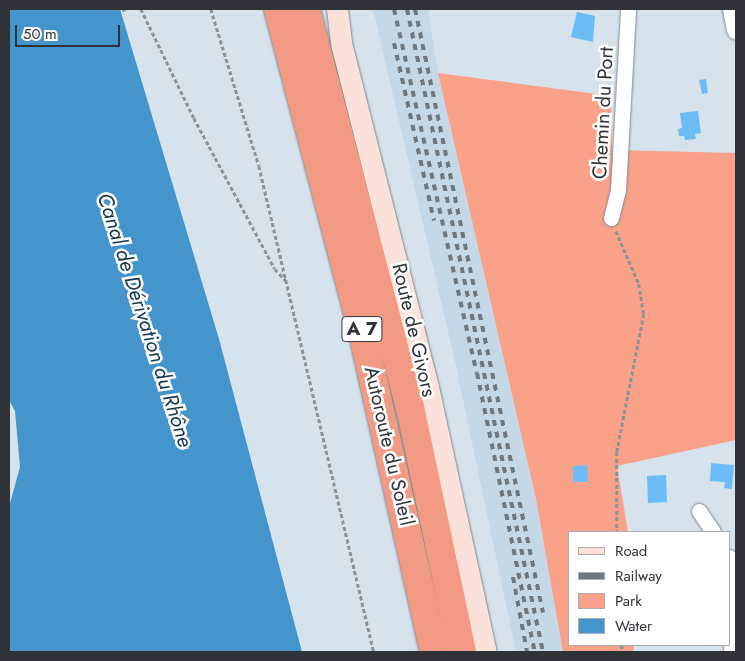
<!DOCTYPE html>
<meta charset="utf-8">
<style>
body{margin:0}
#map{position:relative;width:745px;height:661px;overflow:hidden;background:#d6e2ec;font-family:Jost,sans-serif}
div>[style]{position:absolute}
.built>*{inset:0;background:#c5d8e7}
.green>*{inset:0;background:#faa18a}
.water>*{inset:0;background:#4495cb}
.building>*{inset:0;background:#6cbdf5}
.path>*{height:2.5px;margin-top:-1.25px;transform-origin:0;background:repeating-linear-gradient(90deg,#8a939a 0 4px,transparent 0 6.5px)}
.roads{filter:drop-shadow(0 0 1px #7d8890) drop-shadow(0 0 1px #7d8890)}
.minor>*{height:15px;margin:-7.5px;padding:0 7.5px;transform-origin:7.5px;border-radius:7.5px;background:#fff}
.tertiary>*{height:19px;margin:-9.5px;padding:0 9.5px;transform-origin:9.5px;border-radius:9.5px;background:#fff}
.secondary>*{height:21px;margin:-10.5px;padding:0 10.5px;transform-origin:10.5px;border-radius:10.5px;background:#fbe1da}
.motorway>*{height:28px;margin:-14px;padding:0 14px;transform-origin:14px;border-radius:14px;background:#f39a84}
.rail>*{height:4px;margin-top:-2px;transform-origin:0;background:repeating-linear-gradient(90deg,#70777d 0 6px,transparent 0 12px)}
span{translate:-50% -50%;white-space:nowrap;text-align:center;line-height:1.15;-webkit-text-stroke:5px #fff;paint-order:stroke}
.shield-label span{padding:1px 4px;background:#fff;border:1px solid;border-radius:4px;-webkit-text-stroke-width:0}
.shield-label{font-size:19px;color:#2f3337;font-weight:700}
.street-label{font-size:20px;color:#2f3337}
.water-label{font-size:21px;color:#15384f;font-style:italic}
.frame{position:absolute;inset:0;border:10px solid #2f3337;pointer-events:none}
.legend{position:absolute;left:568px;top:531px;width:162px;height:115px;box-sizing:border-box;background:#fff;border:1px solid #acadaf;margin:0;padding:6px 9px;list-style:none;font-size:15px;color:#2f3337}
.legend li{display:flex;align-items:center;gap:10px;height:25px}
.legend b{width:25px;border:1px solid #acadaf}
.scale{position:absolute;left:15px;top:25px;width:105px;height:22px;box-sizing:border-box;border:2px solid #2f3337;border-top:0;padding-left:6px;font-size:15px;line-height:18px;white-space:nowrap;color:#2f3337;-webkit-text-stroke:4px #fff;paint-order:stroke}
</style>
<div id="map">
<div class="built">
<i style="clip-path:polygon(373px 9px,428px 9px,438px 73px,536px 499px,563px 652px,516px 652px,454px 357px)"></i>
</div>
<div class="green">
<i style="clip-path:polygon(438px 73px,611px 96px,612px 150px,736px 153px,736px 440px,617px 466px,628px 532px,569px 532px,569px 645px,634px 645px,633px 652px,563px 652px,536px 499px)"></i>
</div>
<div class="water">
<i style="clip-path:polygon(9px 9px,120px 9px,219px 339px,302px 652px,9px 652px,9px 507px,20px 467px,15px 411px,9px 400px)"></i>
</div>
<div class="building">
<i style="clip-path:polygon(577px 12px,595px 16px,593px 42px,571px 37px)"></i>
<i style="clip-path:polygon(706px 79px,708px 93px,702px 94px,699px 80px)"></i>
<i style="clip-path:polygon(698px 111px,701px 133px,695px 134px,696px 139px,685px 140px,684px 136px,679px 136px,678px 129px,682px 128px,680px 113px)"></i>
<i style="clip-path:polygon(711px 463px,734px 465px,732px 489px,724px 488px,725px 482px,710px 481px)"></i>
<i style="clip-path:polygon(587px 465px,588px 482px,573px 482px,573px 466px)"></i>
<i style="clip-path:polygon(666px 475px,667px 502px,648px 503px,647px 476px)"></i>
</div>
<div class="path">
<i style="left:141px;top:9px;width:121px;rotate:64.1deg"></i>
<i style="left:194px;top:118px;width:171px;rotate:61.8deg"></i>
<i style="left:275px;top:269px;width:18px;rotate:47deg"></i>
<i style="left:211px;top:9px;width:164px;rotate:73deg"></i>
<i style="left:259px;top:166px;width:499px;rotate:76.7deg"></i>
<i style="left:122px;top:10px;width:4px;rotate:-14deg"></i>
<i style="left:616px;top:231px;width:58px;rotate:66.5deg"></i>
<i style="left:639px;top:284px;width:30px;rotate:81deg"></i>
<i style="left:644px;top:314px;width:141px;rotate:101.1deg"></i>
<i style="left:617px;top:452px;width:80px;rotate:90deg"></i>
<i style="left:622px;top:645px;width:7px;rotate:90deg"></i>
</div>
<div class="roads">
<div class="minor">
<i style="left:611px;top:218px;width:29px;rotate:-76deg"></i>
<i style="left:618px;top:190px;width:181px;rotate:-86.8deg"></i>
<i style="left:699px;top:511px;width:25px;rotate:56deg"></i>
<i style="left:729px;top:557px;width:35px;rotate:80deg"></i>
<i style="left:735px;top:591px;width:61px;rotate:93.8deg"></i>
</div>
<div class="tertiary">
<i style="left:732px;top:9px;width:21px;rotate:79deg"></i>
</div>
<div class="secondary">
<i style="left:337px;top:9px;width:38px;rotate:83deg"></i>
<i style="left:342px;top:47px;width:351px;rotate:75.8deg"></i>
<i style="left:428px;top:387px;width:271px;rotate:77.7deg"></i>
</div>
<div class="motorway">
<i style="left:278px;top:9px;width:332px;rotate:75.3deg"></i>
<i style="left:362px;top:330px;width:330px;rotate:77.4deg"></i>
<i style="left:306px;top:9px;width:411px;rotate:75.4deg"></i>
<i style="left:410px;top:407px;width:250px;rotate:78deg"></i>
</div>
</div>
<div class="rail">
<i style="left:394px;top:9px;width:373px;rotate:77.2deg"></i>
<i style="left:477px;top:373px;width:285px;rotate:78.3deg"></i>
<i style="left:407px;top:9px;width:657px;rotate:78.06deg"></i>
<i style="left:415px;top:9px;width:617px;rotate:78.03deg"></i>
<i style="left:394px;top:43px;width:182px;rotate:77.3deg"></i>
<i style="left:513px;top:577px;width:76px;rotate:79.4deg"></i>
</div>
<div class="shield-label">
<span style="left:362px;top:329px">A 7</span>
</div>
<div class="street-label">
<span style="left:603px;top:113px;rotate:-87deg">Chemin du Port</span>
<span style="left:414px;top:330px;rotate:77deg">Route de Givors</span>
<span style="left:389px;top:446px;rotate:77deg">Autoroute du Soleil</span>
</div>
<div class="water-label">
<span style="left:145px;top:320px;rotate:72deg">Canal de Dérivation du Rhône</span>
</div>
<div class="frame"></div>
<ul class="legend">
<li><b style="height:6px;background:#fbe1da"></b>Road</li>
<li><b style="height:6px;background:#70777d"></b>Railway</li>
<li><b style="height:14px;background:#faa18a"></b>Park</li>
<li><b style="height:14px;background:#4495cb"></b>Water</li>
</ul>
<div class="scale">50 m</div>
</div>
